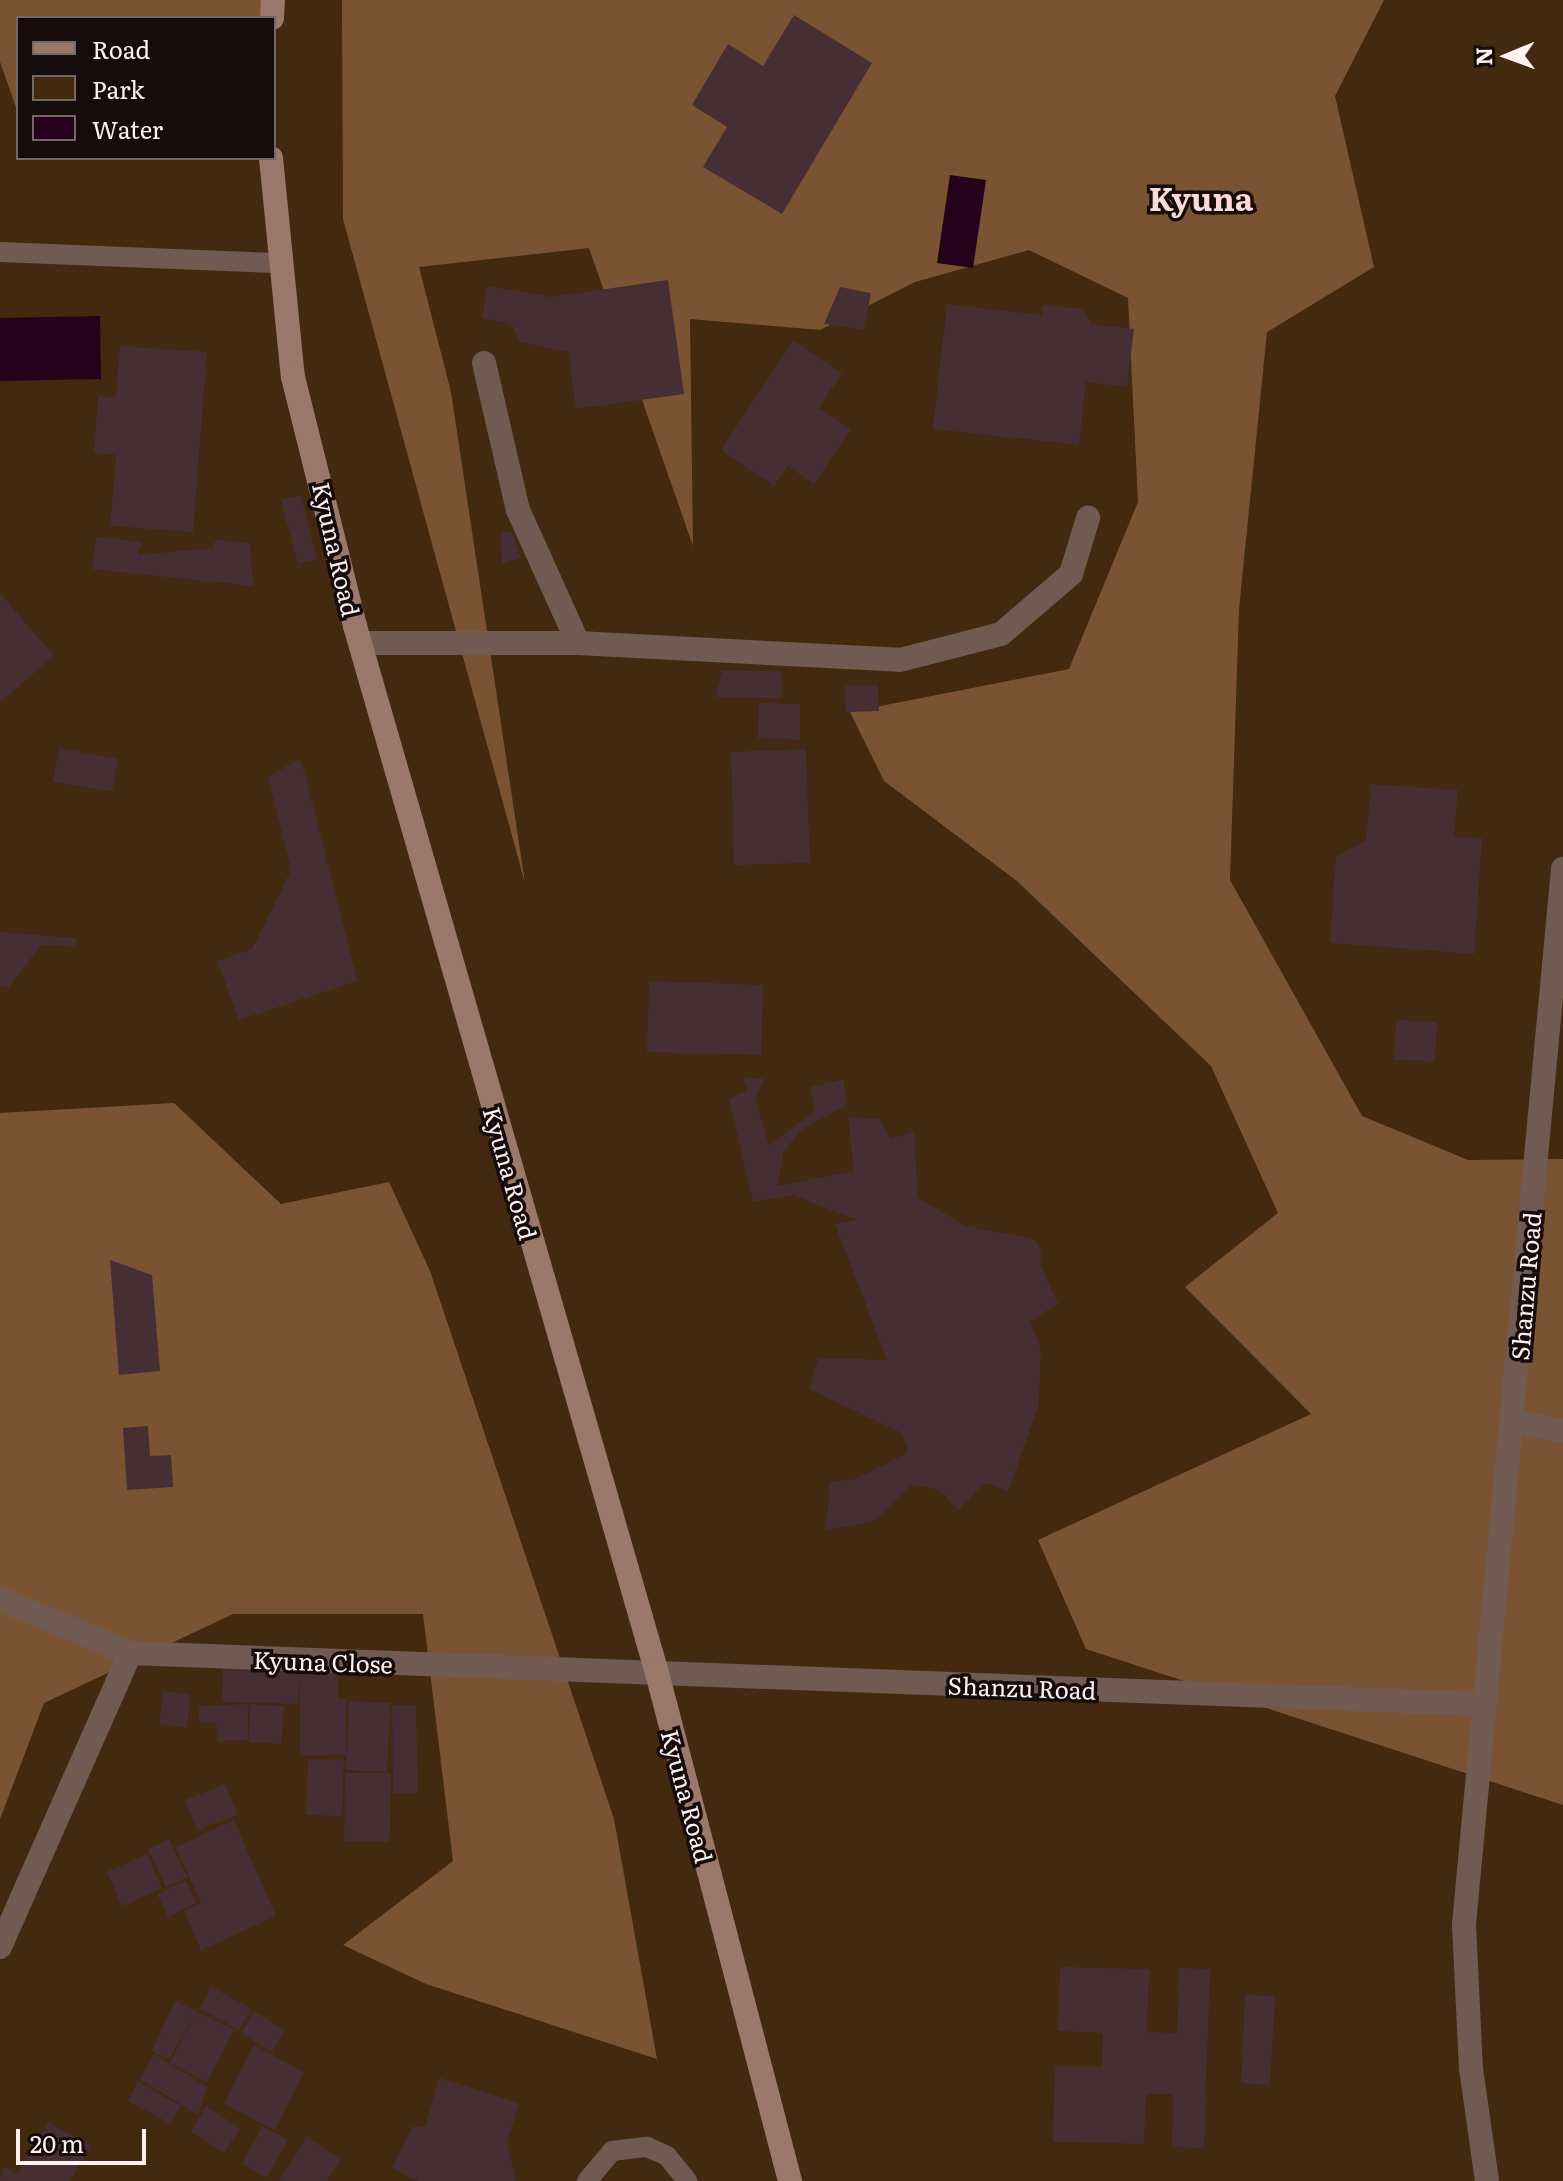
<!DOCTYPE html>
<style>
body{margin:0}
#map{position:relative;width:1563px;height:2181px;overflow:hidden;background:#351f1e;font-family:Literata,serif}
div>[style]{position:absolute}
.green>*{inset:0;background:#432910}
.forest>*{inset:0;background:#7a5432}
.water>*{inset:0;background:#25021b}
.building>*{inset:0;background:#462e35}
.lane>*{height:20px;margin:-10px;padding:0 10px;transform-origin:10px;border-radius:10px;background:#705a52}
.street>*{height:24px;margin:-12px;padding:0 12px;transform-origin:12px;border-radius:12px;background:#705a52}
.secondary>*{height:24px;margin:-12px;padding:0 12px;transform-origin:12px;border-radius:12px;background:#9a786a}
span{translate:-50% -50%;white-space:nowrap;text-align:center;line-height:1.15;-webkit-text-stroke:7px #160c0b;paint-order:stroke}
.street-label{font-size:24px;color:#fef1f0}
.district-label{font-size:32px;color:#fadbd8;font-weight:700}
.legend{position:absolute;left:16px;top:16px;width:260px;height:144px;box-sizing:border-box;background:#160c0b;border:2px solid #736867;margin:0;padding:10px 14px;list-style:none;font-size:24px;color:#fef1f0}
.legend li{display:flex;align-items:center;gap:16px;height:40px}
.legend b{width:40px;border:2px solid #736867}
.north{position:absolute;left:1467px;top:16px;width:80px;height:80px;-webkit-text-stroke:6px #160c0b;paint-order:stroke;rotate:269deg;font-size:22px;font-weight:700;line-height:32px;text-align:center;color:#fef1f0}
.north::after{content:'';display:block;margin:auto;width:28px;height:36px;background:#fef1f0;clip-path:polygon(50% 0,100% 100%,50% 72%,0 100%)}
.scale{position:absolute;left:16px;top:2129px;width:130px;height:36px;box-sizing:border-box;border:4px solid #fef1f0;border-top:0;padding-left:10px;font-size:24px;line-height:28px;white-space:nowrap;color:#fef1f0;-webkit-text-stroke:6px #160c0b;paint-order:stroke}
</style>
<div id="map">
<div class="green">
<i style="clip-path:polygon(evenodd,0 0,1563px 0,1563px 2181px,0 2181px,0 0,18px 18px,274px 18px,274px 158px,18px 158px,18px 18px)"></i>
</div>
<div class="forest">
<i style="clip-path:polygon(0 0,281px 0,263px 18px,18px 18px,18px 113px,0 62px)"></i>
<i style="clip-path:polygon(342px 0,1384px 0,1335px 96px,1374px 267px,1267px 332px,1239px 609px,1230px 880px,1362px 1116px,1468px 1160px,1563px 1159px,1563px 1805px,1086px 1649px,1038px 1540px,1311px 1414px,1185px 1287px,1278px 1213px,1211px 1066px,1017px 881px,884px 781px,850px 712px,1069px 669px,1138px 502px,1128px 298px,1029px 250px,915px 282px,820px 330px,690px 319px,693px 546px,589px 248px,419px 267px,451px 392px,525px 883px,343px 219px)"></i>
<i style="clip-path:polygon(174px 1103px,281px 1204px,389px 1182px,430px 1271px,614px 1819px,657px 2059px,426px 1984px,343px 1945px,453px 1861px,423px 1614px,233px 1614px,44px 1703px,0 1819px,0 1113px)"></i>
</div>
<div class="water">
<i style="clip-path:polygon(950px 175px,986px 180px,973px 268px,937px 263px)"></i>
<i style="clip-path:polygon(100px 316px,101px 379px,0 381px,0 318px)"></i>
</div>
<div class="building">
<i style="clip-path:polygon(794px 15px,872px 63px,782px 214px,703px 167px,727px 127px,692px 105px,728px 44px,763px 66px)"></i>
<i style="clip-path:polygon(668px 280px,684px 394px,576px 409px,568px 352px,520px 342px,511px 324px,482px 318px,487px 286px,551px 297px)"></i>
<i style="clip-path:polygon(840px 287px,871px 293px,864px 330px,824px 324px)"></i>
<i style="clip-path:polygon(947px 304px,1042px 315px,1043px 305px,1083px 309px,1091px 324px,1134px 329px,1127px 387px,1086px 382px,1079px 445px,933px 429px)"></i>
<i style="clip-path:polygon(793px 340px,842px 373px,819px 408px,851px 429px,814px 484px,788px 466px,774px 486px,721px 450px)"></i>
<i style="clip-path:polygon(120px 346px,207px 352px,193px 532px,110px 526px,116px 455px,94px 453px,98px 396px,116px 397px)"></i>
<i style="clip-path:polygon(301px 495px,317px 560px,298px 564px,281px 500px)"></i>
<i style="clip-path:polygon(501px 532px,512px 532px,521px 558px,502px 564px)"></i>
<i style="clip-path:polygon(96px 537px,143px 542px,137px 555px,212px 548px,216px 540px,250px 543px,253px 586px,92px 569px)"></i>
<i style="clip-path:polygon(0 593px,54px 656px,0 702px)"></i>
<i style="clip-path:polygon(722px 671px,781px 671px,782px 698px,715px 697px)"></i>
<i style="clip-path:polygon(845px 685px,878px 685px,879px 711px,846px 712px)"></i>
<i style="clip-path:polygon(759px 703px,800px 704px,800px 740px,758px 738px)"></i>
<i style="clip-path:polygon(59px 748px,118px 759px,112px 792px,53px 782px)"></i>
<i style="clip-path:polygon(806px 749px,810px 863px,734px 865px,731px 752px)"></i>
<i style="clip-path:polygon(301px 758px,357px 981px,239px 1020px,217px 961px,252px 949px,291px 870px,268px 777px)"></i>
<i style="clip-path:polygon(1371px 784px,1458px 790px,1454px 837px,1482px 838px,1474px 954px,1330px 943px,1336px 856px,1366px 841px)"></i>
<i style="clip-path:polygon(0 932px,76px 938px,75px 947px,41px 945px,9px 987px,0 986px)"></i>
<i style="clip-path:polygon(649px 981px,763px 985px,761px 1055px,647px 1052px)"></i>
<i style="clip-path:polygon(1396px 1020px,1437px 1022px,1435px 1061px,1394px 1060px)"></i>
<i style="clip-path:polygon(743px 1077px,764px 1079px,755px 1098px,769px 1146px,815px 1110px,810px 1087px,844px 1079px,846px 1106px,802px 1129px,784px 1151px,777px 1186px,854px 1171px,848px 1117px,879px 1119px,891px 1138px,914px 1132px,918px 1198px,966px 1226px,1034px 1239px,1042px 1251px,1040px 1264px,1058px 1304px,1030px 1321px,1041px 1350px,1039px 1404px,1008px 1492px,986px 1483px,958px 1510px,940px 1490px,912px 1485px,874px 1521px,826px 1530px,830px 1482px,856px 1479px,908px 1452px,902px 1433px,810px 1389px,818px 1358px,887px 1360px,835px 1224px,857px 1220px,793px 1195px,753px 1202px,729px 1099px,747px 1090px)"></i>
<i style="clip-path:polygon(110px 1260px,152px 1275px,160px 1371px,119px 1375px)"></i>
<i style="clip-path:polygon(148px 1426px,150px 1456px,171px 1455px,173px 1487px,127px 1490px,123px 1428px)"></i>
<i style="clip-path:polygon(223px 1666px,338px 1670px,338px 1699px,346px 1699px,346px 1755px,300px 1755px,300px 1678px,298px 1704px,222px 1702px)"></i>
<i style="clip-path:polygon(163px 1691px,191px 1694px,187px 1728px,159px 1724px)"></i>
<i style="clip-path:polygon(349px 1701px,390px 1703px,387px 1772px,346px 1770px)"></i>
<i style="clip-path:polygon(248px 1704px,248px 1740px,217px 1741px,216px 1723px,199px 1723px,198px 1706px)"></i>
<i style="clip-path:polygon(250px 1704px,284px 1706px,281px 1744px,249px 1742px)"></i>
<i style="clip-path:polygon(392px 1705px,416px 1705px,418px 1793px,393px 1794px)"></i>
<i style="clip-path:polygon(308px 1759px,344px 1760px,342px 1816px,306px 1815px)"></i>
<i style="clip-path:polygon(345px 1773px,391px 1773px,390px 1842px,344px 1842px)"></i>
<i style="clip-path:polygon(225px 1784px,238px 1815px,197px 1830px,185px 1800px)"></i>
<i style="clip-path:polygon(234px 1820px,276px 1916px,201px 1950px,184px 1910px,201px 1903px,176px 1847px)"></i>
<i style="clip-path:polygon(169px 1839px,187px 1877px,166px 1887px,148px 1849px)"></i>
<i style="clip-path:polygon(147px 1854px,162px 1888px,122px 1906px,107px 1872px)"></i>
<i style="clip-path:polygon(186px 1881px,196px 1903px,168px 1917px,157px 1894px)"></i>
<i style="clip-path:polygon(1060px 1967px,1149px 1969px,1147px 2032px,1177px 2033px,1179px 1968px,1210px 1969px,1204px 2148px,1172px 2147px,1173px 2094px,1146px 2094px,1144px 2144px,1053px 2142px,1055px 2066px,1102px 2067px,1103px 2033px,1058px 2031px)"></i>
<i style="clip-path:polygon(211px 1987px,251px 2008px,239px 2030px,200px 2009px)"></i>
<i style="clip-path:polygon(1245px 1995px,1275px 1996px,1270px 2085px,1241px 2083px)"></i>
<i style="clip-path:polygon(175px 2001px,234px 2030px,207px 2082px,170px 2063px,194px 2016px,169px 2059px,152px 2051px)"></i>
<i style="clip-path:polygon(254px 2011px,285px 2030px,272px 2052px,241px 2033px)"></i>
<i style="clip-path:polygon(254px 2045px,304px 2072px,275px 2130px,224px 2103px)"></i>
<i style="clip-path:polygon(154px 2054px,207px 2087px,198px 2115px,140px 2079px)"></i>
<i style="clip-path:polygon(439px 2078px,519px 2103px,507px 2142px,516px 2181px,418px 2181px,392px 2168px,412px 2127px,425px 2127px)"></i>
<i style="clip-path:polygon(138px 2082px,181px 2106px,171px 2124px,128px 2101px)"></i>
<i style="clip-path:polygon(206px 2106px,240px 2128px,224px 2153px,191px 2132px)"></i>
<i style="clip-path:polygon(48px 2122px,90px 2146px,70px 2181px,0 2181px,3px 2166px,18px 2174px)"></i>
<i style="clip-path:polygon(262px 2126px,288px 2140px,267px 2178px,242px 2164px)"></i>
<i style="clip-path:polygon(307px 2137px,341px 2159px,327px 2181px,279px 2181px)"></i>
</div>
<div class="lane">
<i style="left:0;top:252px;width:276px;rotate:2.3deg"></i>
<i style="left:587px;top:2181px;width:39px;rotate:-50deg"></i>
<i style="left:612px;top:2151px;width:35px;rotate:-7deg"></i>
<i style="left:647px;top:2147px;width:22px;rotate:24deg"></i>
<i style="left:667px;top:2156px;width:32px;rotate:51deg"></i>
</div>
<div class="street">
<i style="left:484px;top:363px;width:151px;rotate:77deg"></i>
<i style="left:518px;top:510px;width:146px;rotate:65.7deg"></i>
<i style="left:360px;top:643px;width:218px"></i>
<i style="left:578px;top:643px;width:322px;rotate:3deg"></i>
<i style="left:900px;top:660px;width:104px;rotate:-14.4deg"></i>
<i style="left:1001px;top:634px;width:92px;rotate:-40.6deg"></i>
<i style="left:1071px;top:574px;width:59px;rotate:-73.1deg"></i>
<i style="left:1513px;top:1421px;width:51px;rotate:11.3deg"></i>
<i style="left:0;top:1599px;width:141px;rotate:22.6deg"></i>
<i style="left:130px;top:1653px;width:1355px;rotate:2.16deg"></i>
<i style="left:0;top:1947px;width:321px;rotate:-66.1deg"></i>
<i style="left:1487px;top:2181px;width:113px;rotate:-98.1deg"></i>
<i style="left:1471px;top:2069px;width:145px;rotate:-92.8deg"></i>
<i style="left:1464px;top:1924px;width:1060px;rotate:-84.64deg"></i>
</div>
<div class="secondary">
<i style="left:272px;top:18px;width:18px;rotate:-87deg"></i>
<i style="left:271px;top:158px;width:220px;rotate:84.3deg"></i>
<i style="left:293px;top:377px;width:257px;rotate:76deg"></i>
<i style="left:355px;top:626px;width:1090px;rotate:73.91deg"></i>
<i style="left:657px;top:1673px;width:525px;rotate:75.33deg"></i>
</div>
<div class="street-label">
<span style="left:337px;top:549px;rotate:77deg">Kyuna Road</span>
<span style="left:511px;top:1173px;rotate:74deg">Kyuna Road</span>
<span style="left:1525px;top:1286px;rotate:-85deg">Shanzu Road</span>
<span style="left:323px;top:1661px;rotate:2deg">Kyuna Close</span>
<span style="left:1022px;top:1687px;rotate:2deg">Shanzu Road</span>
<span style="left:688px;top:1796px;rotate:75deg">Kyuna Road</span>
</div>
<div class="district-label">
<span style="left:1201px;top:197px">Kyuna</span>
</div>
<ul class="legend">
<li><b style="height:10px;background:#9a786a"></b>Road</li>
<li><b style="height:22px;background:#432910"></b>Park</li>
<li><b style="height:22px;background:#25021b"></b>Water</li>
</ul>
<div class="north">N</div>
<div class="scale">20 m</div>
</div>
